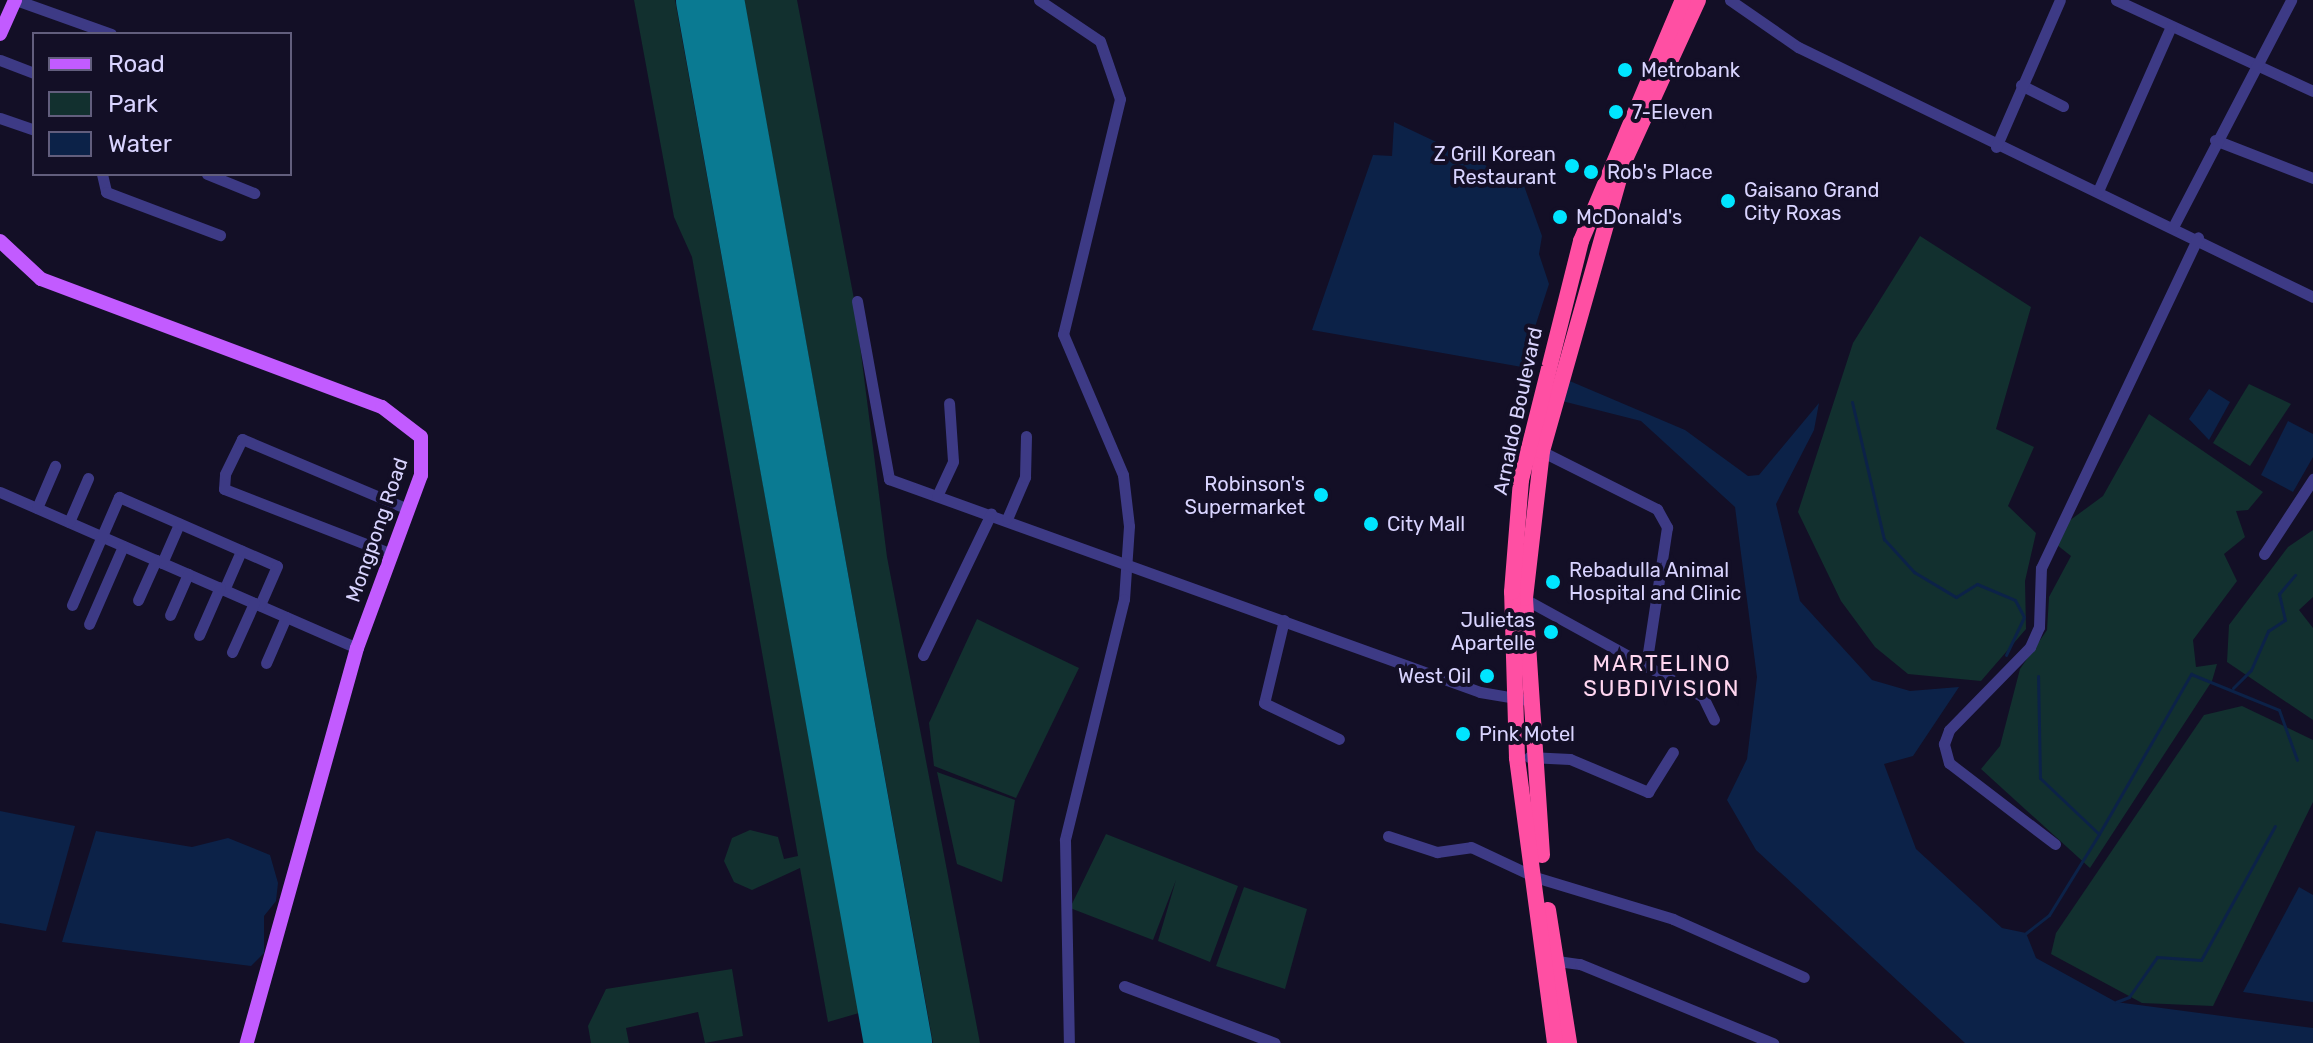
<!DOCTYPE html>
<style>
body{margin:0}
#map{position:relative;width:2313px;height:1043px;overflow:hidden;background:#130f26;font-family:Rubik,sans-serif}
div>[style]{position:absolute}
.green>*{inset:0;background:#12302f}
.water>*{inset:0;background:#0c2248}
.stream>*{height:3px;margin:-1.5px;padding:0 1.5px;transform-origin:1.5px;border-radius:1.5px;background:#0c2248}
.taxiway>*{height:28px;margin:-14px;padding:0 14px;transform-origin:14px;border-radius:14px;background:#0a7a92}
.runway>*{height:68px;margin:-34px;padding:0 34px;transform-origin:34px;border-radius:34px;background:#0a7a92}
.minor>*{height:11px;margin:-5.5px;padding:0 5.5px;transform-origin:5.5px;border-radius:5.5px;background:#3d3a85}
.major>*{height:14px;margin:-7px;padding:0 7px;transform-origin:7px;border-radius:7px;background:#c25bff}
.highway>*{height:16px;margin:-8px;padding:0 8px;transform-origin:8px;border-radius:8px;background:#ff4fa3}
.dots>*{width:22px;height:22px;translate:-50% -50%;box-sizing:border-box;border:4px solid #130f26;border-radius:50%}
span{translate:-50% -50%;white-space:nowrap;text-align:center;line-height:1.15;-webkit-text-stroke:8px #130f26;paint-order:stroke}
.poi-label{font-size:20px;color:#d9d4ff}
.left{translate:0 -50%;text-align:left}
.right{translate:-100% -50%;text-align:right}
.street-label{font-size:20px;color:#d9d4ff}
.neighbourhood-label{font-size:22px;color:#ffd6f0;letter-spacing:2px}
.legend{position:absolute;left:32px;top:32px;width:260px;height:144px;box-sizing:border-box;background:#130f26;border:2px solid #625e7d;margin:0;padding:10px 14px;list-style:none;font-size:24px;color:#d9d4ff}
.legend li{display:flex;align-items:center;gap:16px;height:40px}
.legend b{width:40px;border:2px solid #625e7d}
</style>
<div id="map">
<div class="green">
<i style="clip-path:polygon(634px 0,675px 0,859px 1013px,828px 1022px,800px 868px,752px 890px,734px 882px,724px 861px,732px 838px,750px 830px,778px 837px,784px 859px,798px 856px,692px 257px,674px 217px)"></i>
<i style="clip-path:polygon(744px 0,797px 0,854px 299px,887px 557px,980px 1043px,933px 1043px)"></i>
<i style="clip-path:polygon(1920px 236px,2031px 307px,1996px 429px,2034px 447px,2008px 506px,2036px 533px,2025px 581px,2026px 629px,1981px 681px,1908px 674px,1875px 647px,1841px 601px,1798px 512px,1853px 343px)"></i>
<i style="clip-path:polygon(2249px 384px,2291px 404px,2250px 466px,2213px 443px)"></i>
<i style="clip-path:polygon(2149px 414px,2263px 492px,2248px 510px,2236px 511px,2245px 537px,2224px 554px,2237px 581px,2193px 640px,2196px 667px,2217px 664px,2212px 681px,2090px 868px,1981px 769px,2000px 746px,2020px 669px,2047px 630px,2049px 597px,2071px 556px,2057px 545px,2069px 521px,2103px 496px)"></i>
<i style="clip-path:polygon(2313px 530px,2313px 597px,2299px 610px,2313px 628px,2313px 720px,2227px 662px,2229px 625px,2288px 547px)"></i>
<i style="clip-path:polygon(977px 619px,1079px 668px,1016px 798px,934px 766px,929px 723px)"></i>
<i style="clip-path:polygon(2242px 706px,2313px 740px,2313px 802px,2213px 1006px,2142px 1003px,2051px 954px,2056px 933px,2204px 715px)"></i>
<i style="clip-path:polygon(937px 772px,1015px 800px,1002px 882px,957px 864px)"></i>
<i style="clip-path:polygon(1106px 834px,1238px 886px,1210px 962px,1158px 941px,1176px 880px,1153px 940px,1070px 908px)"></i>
<i style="clip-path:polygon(1244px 887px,1307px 909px,1285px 989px,1216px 966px)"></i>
<i style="clip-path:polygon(732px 969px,743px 1036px,705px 1043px,698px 1012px,626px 1028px,629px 1043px,591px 1043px,588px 1026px,606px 989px)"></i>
</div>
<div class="water">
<i style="clip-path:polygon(1394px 122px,1523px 183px,1542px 236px,1539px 254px,1549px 284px,1522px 367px,1312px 330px,1373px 155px,1392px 156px)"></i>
<i style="clip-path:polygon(1565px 379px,1685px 430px,1748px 476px,1759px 475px,1819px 403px,1814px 430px,1776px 504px,1800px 601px,1872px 680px,1910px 691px,1959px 687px,1913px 756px,1884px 764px,1916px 849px,2002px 928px,2026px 933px,2036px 958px,2116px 1002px,2313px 1028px,2313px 1043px,1965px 1043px,1756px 850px,1727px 800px,1747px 759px,1757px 677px,1735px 507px,1641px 421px,1562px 401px)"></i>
<i style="clip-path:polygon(2209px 389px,2230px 402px,2209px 440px,2189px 419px)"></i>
<i style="clip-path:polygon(2288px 421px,2313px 434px,2313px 457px,2293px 492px,2261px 475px)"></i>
<i style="clip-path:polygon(0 811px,75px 826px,46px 931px,0 923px)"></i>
<i style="clip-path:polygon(96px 831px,192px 847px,228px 838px,270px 855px,278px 883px,276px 901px,264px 916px,264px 953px,251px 966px,62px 942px)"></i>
<i style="clip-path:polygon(2299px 887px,2313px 895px,2313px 1002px,2243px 992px)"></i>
</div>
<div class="stream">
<i style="left:1852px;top:402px;width:141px;rotate:76.9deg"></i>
<i style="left:1884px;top:539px;width:45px;rotate:47.7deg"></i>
<i style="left:1914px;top:572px;width:49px;rotate:30.8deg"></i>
<i style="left:1956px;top:597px;width:25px;rotate:-32deg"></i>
<i style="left:1977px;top:584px;width:41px;rotate:22.8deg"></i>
<i style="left:2015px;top:600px;width:19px;rotate:62deg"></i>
<i style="left:2024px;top:617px;width:42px;rotate:115.3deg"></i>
<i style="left:2233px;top:688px;width:25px;rotate:-45deg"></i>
<i style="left:2251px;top:670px;width:43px;rotate:-66.4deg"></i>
<i style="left:2268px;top:631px;width:20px;rotate:-33deg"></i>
<i style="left:2285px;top:620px;width:27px;rotate:-103deg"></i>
<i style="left:2279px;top:594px;width:25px;rotate:-50deg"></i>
<i style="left:2099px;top:834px;width:185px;rotate:-60.1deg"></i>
<i style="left:2191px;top:674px;width:95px;rotate:22.2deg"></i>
<i style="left:2279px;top:710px;width:53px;rotate:70.2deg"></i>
<i style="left:2026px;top:933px;width:29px;rotate:-38deg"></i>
<i style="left:2049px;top:915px;width:95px;rotate:-58.3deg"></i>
<i style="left:2099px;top:834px;width:81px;rotate:-136.5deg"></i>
<i style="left:2040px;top:778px;width:102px;rotate:-91.1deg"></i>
<i style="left:2116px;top:1002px;width:14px;rotate:-21deg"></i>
<i style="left:2129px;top:997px;width:49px;rotate:-55deg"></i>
<i style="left:2157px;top:957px;width:44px;rotate:3.9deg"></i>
<i style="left:2201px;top:960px;width:153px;rotate:-61.1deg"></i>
</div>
<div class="taxiway">
<i style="left:703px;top:0;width:18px;rotate:56deg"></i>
</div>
<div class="runway">
<i style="left:710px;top:0;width:1060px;rotate:79.78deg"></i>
</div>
<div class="minor">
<i style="left:16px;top:0;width:101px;rotate:19.7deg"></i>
<i style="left:1039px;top:0;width:73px;rotate:33.9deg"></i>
<i style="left:1100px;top:41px;width:61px;rotate:71deg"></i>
<i style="left:1120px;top:99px;width:242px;rotate:103.6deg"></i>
<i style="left:1063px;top:334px;width:153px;rotate:66.9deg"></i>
<i style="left:1123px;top:475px;width:51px;rotate:83.3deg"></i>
<i style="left:1129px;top:526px;width:73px;rotate:93.9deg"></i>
<i style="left:1124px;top:599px;width:248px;rotate:103.8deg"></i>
<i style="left:1065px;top:840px;width:203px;rotate:88.9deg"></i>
<i style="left:1730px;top:0;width:83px;rotate:34.7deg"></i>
<i style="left:1798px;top:47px;width:572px;rotate:25.89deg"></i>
<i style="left:2116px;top:0;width:217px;rotate:24.8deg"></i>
<i style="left:0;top:60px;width:36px;rotate:21deg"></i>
<i style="left:2021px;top:85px;width:47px;rotate:26.6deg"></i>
<i style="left:0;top:118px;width:36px;rotate:19deg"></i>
<i style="left:2215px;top:140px;width:105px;rotate:21.2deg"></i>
<i style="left:1996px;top:147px;width:160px;rotate:-66.5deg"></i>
<i style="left:102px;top:174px;width:18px;rotate:77deg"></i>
<i style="left:106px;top:192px;width:122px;rotate:20.7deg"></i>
<i style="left:207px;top:174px;width:51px;rotate:22deg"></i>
<i style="left:2098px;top:191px;width:180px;rotate:-66.1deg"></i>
<i style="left:2173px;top:227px;width:256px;rotate:-62.5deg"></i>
<i style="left:857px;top:301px;width:181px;rotate:79.8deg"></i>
<i style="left:889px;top:479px;width:628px;rotate:19.82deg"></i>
<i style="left:1480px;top:692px;width:48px;rotate:9.7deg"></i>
<i style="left:1539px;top:450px;width:132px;rotate:26.6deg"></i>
<i style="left:1657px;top:509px;width:21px;rotate:61deg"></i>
<i style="left:1667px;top:527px;width:141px;rotate:98.6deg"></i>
<i style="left:0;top:492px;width:390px;rotate:23.6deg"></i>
<i style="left:937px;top:496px;width:38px;rotate:-65deg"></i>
<i style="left:953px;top:461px;width:58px;rotate:-93.9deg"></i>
<i style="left:37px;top:508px;width:46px;rotate:-66.8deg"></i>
<i style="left:1007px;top:519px;width:46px;rotate:-66.8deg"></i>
<i style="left:1025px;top:477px;width:41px;rotate:-88.6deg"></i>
<i style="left:69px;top:522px;width:48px;rotate:-66.6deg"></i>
<i style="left:389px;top:553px;width:177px;rotate:-158.8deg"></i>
<i style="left:224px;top:489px;width:15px;rotate:-86deg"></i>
<i style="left:225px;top:474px;width:39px;rotate:-64deg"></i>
<i style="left:242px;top:439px;width:180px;rotate:22.9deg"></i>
<i style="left:2264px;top:554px;width:90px;rotate:-56.8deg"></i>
<i style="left:162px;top:563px;width:43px;rotate:-66.4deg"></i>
<i style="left:224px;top:590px;width:43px;rotate:-66.4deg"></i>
<i style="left:1523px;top:598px;width:205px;rotate:28.8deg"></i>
<i style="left:1703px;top:697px;width:25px;rotate:64deg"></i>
<i style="left:138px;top:600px;width:44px;rotate:-65.8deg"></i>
<i style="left:72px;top:605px;width:118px;rotate:-66.5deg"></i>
<i style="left:119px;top:497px;width:172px;rotate:23.6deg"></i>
<i style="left:277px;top:566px;width:43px;rotate:113.6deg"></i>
<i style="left:170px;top:615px;width:45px;rotate:-66.3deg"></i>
<i style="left:1284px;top:620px;width:85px;rotate:103.5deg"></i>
<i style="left:1264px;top:703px;width:83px;rotate:25.6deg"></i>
<i style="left:89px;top:624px;width:85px;rotate:-66.4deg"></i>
<i style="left:199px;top:635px;width:52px;rotate:-66.4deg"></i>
<i style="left:232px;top:652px;width:54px;rotate:-65.8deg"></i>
<i style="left:923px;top:655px;width:157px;rotate:-64.3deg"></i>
<i style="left:266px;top:663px;width:50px;rotate:-66.5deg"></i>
<i style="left:1529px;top:757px;width:41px;rotate:2.8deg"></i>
<i style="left:1570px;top:759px;width:85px;rotate:22.9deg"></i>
<i style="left:1648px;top:792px;width:47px;rotate:-58deg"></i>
<i style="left:1388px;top:836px;width:52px;rotate:18.1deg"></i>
<i style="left:1437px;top:852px;width:34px;rotate:-8deg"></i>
<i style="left:1471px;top:847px;width:71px;rotate:25.1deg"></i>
<i style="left:1535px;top:877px;width:144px;rotate:16.9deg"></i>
<i style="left:1673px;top:919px;width:143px;rotate:23.9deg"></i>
<i style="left:2055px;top:844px;width:133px;rotate:-142.6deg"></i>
<i style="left:1949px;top:763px;width:20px;rotate:-105deg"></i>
<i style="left:1944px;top:744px;width:15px;rotate:-70deg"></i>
<i style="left:1949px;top:730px;width:116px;rotate:-45.7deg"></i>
<i style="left:2030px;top:647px;width:22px;rotate:-66deg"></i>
<i style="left:2039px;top:627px;width:59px;rotate:-88.1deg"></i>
<i style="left:2041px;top:568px;width:366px;rotate:-64.6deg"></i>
<i style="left:1550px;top:960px;width:30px;rotate:8deg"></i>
<i style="left:1580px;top:964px;width:209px;rotate:22.3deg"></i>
<i style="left:1124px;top:986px;width:161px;rotate:20.7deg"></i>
</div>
<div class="major">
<i style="left:0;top:34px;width:37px;rotate:-66deg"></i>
<i style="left:0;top:241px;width:56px;rotate:42.8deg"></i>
<i style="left:41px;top:279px;width:364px;rotate:20.6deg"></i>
<i style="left:382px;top:407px;width:49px;rotate:37.6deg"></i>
<i style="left:421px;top:437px;width:38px;rotate:90deg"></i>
<i style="left:421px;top:475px;width:184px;rotate:110.3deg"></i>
<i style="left:357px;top:648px;width:410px;rotate:105.6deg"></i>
</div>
<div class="highway">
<i style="left:1542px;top:855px;width:258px;rotate:-93.8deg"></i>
<i style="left:1525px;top:598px;width:148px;rotate:-83.4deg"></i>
<i style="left:1542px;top:451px;width:298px;rotate:-74.2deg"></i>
<i style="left:1623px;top:164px;width:180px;rotate:-65.4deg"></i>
<i style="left:1548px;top:910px;width:135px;rotate:81deg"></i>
<i style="left:1555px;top:1043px;width:288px;rotate:-97.6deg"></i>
<i style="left:1517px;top:758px;width:166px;rotate:-91.7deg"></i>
<i style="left:1512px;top:592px;width:112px;rotate:-85.4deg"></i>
<i style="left:1521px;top:480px;width:246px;rotate:-75.9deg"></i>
<i style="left:1581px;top:241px;width:262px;rotate:-67.1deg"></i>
</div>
<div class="dots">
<i style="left:1625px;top:70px;background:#00e5ff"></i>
<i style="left:1616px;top:112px;background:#00e5ff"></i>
<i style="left:1572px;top:166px;background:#00e5ff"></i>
<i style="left:1591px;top:172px;background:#00e5ff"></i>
<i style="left:1728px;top:201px;background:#00e5ff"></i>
<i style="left:1560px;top:217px;background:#00e5ff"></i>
<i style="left:1321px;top:495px;background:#00e5ff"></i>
<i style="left:1371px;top:524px;background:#00e5ff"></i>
<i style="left:1553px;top:582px;background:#00e5ff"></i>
<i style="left:1551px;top:632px;background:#00e5ff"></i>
<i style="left:1487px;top:676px;background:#00e5ff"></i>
<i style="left:1463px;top:734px;background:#00e5ff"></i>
</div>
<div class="poi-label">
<span class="left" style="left:1641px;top:70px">Metrobank</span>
<span class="left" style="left:1632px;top:112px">7-Eleven</span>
<span class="right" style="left:1556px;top:166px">Z Grill Korean<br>Restaurant</span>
<span class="left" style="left:1607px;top:172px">Rob's Place</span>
<span class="left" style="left:1744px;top:202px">Gaisano Grand<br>City Roxas</span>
<span class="left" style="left:1576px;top:217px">McDonald's</span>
<span class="right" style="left:1305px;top:496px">Robinson's<br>Supermarket</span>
<span class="left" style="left:1387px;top:524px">City Mall</span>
<span class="left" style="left:1569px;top:582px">Rebadulla Animal<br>Hospital and Clinic</span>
<span class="right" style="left:1535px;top:632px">Julietas<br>Apartelle</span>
<span class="right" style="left:1471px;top:676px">West Oil</span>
<span class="left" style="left:1479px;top:734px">Pink Motel</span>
</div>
<div class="street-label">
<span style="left:1518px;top:411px;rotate:-78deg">Arnaldo Boulevard</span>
<span style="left:377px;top:530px;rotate:-71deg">Mongpong Road</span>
</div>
<div class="neighbourhood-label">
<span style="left:1662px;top:676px">MARTELINO<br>SUBDIVISION</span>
</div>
<ul class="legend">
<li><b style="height:10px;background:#c25bff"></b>Road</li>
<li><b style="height:22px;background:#12302f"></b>Park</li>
<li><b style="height:22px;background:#0c2248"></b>Water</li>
</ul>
</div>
